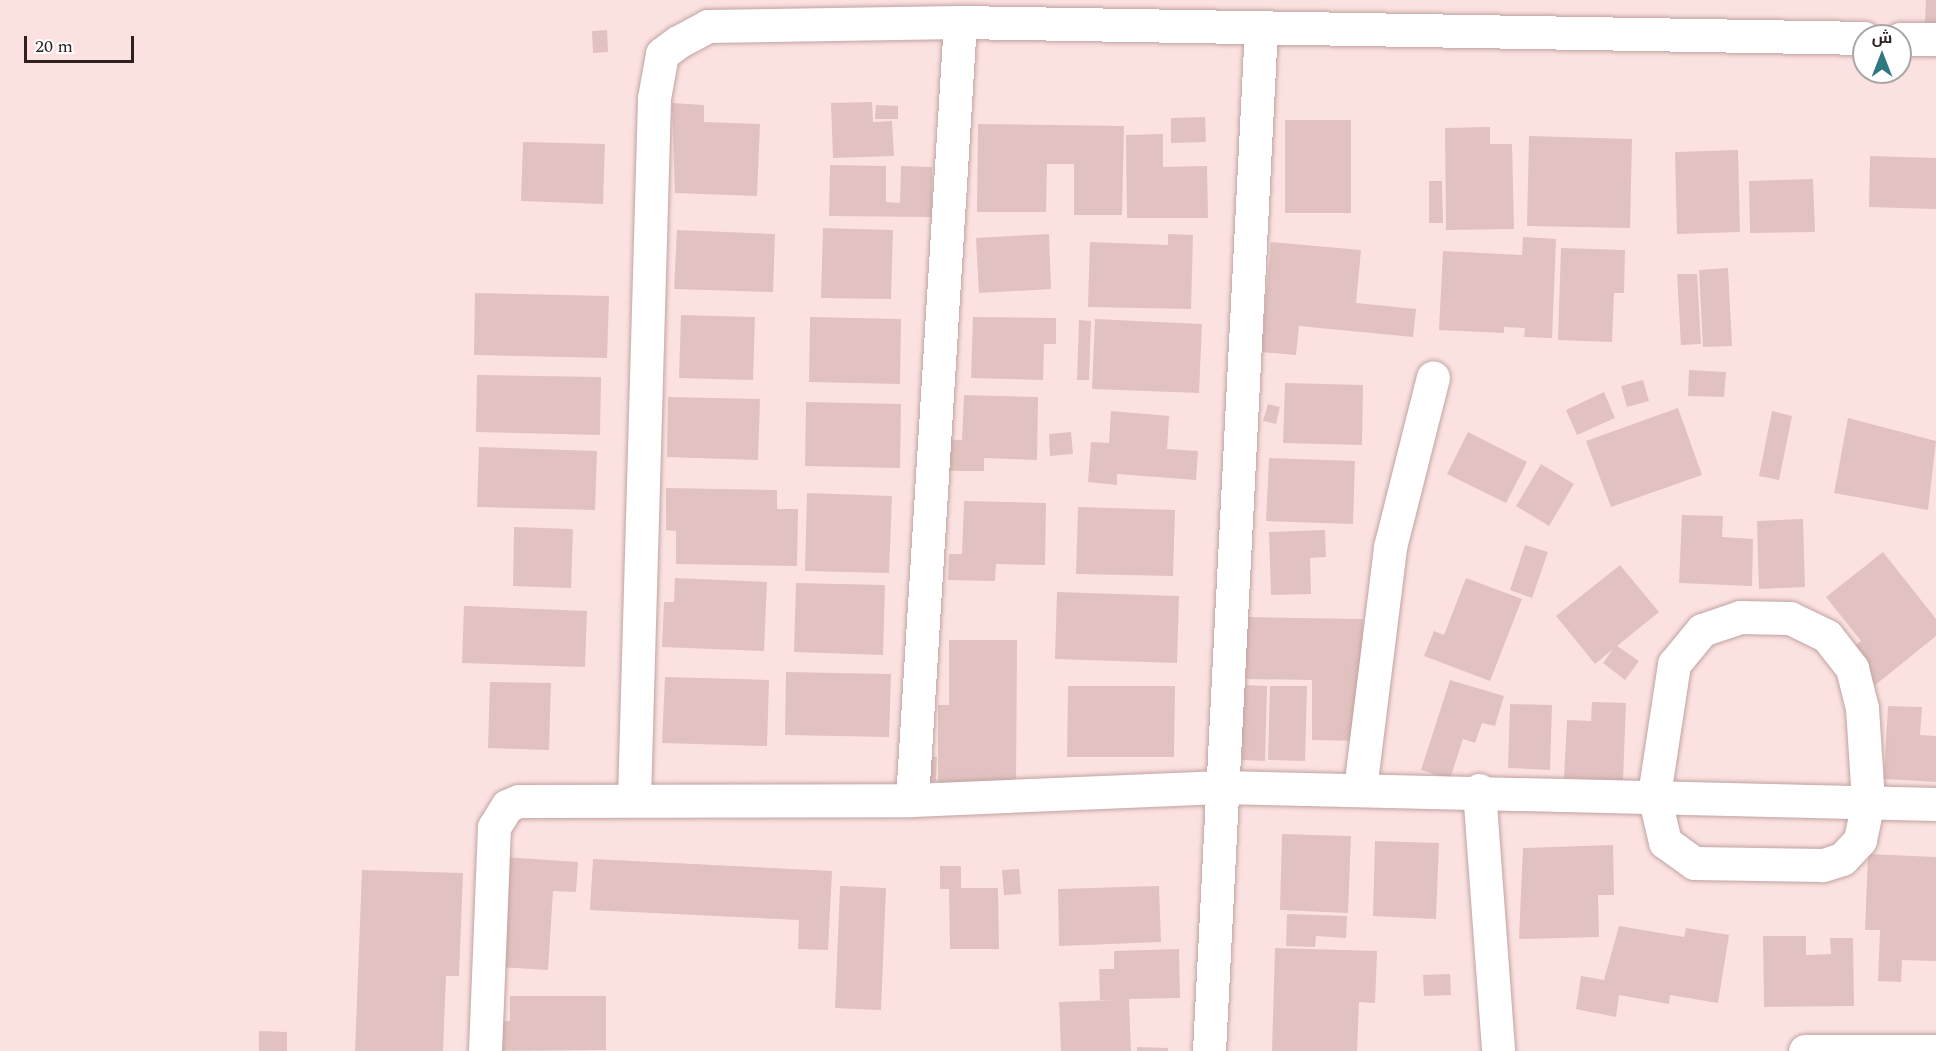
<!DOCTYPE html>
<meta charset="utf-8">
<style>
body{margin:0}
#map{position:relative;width:1936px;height:1051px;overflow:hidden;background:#fbe2e0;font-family:Spectral,Cairo,serif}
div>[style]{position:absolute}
.building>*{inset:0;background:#e1c2c0}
.roads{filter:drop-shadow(0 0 2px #c1a3a1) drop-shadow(0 0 2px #c1a3a1)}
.minor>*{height:33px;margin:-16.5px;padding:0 16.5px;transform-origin:16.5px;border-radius:16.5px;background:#fff}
span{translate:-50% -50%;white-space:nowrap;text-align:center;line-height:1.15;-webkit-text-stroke:4.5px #fff;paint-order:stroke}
.north{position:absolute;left:1852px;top:24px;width:60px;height:60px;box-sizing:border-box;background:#fff;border:2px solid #aba6a6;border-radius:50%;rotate:0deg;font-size:16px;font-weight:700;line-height:24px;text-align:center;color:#2d2120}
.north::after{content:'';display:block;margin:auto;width:21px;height:27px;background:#2f787f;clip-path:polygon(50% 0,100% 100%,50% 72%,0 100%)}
.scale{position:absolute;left:24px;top:36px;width:110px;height:27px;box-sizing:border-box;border:3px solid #2d2120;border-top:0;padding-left:8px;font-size:18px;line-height:21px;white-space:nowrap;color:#2d2120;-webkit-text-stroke:4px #fff;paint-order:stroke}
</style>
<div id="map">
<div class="building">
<i style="clip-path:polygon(1926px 0,1936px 0,1936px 42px,1924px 41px)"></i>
<i style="clip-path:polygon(607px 30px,608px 52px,593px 53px,592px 31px)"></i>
<i style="clip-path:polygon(872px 102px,873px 122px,892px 121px,894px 156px,833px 158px,831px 103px)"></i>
<i style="clip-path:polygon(672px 103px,704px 105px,704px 122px,760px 124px,757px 196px,675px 193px)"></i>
<i style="clip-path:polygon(876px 105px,898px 106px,898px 119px,875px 119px)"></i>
<i style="clip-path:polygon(1205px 117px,1206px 142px,1171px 143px,1171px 118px)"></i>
<i style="clip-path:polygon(1285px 120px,1351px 120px,1351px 213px,1285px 213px)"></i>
<i style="clip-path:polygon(978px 124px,1124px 126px,1122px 215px,1074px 215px,1074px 164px,1047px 164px,1046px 212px,977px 212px)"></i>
<i style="clip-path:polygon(1490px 127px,1490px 144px,1512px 144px,1514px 229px,1446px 230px,1445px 128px)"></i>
<i style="clip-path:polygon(1163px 134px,1163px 167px,1207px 166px,1208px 218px,1127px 218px,1126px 135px)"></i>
<i style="clip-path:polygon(1529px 136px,1632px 139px,1630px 228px,1527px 226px)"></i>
<i style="clip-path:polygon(523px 142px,605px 144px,603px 204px,521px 201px)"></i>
<i style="clip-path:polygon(1738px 150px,1740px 232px,1677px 234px,1675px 152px)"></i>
<i style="clip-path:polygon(1870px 156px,1936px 158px,1936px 209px,1869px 207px)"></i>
<i style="clip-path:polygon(830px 165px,886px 166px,886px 202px,900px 203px,901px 166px,932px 167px,932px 217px,829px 216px)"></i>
<i style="clip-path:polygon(1813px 179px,1815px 232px,1750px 233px,1749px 181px)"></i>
<i style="clip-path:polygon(1429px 181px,1442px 181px,1443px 223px,1429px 223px)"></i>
<i style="clip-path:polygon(823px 228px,893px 230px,891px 299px,821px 298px)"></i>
<i style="clip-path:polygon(677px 230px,775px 234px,773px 292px,674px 289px)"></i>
<i style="clip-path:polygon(1049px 234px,1051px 289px,979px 293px,976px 238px)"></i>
<i style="clip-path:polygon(1168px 234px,1193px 235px,1191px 309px,1088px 307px,1090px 242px,1168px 245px)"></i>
<i style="clip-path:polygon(1523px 237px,1556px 239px,1552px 338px,1524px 337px,1525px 328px,1504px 327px,1504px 333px,1439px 330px,1443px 251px,1522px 255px)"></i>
<i style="clip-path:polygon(1271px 242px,1361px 250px,1356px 303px,1416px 309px,1413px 337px,1299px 326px,1296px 355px,1261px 352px)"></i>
<i style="clip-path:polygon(1561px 248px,1625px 250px,1624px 293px,1614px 293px,1612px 342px,1558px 340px)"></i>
<i style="clip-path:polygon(1728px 268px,1732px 346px,1703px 347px,1699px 270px)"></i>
<i style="clip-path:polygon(1677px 274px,1697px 274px,1701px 344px,1681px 345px)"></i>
<i style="clip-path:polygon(475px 293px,609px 296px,607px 358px,474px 355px)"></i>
<i style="clip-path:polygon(681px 315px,755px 317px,753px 380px,679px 378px)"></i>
<i style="clip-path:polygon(810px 317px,901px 319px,900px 384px,809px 382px)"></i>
<i style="clip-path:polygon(973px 317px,1056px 318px,1056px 344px,1044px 344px,1043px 380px,971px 378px)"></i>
<i style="clip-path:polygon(1095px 319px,1202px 324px,1199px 393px,1092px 389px)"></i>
<i style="clip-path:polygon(1079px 320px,1091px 321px,1089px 380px,1077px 380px)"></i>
<i style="clip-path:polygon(1689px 370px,1726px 372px,1724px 397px,1688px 396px)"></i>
<i style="clip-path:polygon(477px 375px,601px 377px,600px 435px,476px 432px)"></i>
<i style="clip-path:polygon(1643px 380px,1649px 401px,1627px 407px,1621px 386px)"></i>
<i style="clip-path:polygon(1285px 383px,1363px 385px,1362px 445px,1283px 443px)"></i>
<i style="clip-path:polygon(1604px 392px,1615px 418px,1577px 435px,1566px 410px)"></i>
<i style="clip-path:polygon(964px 395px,1038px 397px,1037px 460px,984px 458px,984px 471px,938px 471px,939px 439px,962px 440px)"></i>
<i style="clip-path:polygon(668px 397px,760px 399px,758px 460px,667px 457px)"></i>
<i style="clip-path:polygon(806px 402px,901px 404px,900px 468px,805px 466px)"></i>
<i style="clip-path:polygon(1268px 404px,1280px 407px,1276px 424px,1263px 421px)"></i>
<i style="clip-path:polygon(1678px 408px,1702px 475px,1611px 507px,1586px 441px)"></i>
<i style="clip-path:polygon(1111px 411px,1169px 416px,1167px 449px,1198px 451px,1196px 480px,1117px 474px,1117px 485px,1088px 482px,1091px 442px,1109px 443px)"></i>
<i style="clip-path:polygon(1772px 411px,1792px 416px,1779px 480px,1759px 476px)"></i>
<i style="clip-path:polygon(1848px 418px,1936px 441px,1928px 510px,1834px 493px)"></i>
<i style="clip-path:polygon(1071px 432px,1073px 454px,1050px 456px,1049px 434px)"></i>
<i style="clip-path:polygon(1468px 432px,1527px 462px,1506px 503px,1447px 474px)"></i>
<i style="clip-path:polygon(479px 447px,597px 451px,595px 510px,477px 507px)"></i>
<i style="clip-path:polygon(1269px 458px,1355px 461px,1353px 524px,1266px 521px)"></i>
<i style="clip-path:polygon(1541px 464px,1574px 484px,1549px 526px,1516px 506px)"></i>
<i style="clip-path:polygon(666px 488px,777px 490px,777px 509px,798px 509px,797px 566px,676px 564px,676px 531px,666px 530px)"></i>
<i style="clip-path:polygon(807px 493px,892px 496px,889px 573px,805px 571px)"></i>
<i style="clip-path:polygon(964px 501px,1046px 503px,1045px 565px,996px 564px,995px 581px,948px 580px,949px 554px,962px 554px)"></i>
<i style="clip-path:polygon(1078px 507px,1175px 510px,1173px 576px,1076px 574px)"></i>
<i style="clip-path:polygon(1682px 515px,1723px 516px,1722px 537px,1753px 539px,1752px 586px,1679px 583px)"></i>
<i style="clip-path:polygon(1803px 519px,1805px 587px,1759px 589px,1757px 521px)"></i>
<i style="clip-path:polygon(514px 527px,573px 529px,571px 588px,513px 586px)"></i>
<i style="clip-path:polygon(1325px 530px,1326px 557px,1310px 558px,1311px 594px,1271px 595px,1269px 532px)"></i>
<i style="clip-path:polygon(1525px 545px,1548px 552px,1532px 598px,1510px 590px)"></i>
<i style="clip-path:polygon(1883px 552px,1936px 619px,1936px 636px,1869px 690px,1842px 656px,1861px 641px,1826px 597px)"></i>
<i style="clip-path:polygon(1620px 565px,1659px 612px,1617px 646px,1639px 661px,1625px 680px,1603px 663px,1613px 649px,1595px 664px,1556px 616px)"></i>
<i style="clip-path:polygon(675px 578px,767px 582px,764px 651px,662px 647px,664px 602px,674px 602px)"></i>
<i style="clip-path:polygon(1466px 578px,1522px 599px,1490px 681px,1424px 656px,1434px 631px,1444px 635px)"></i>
<i style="clip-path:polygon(796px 583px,885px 585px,883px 655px,794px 652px)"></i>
<i style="clip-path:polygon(1057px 592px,1179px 596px,1177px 663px,1055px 659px)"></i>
<i style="clip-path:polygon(464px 606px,587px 611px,585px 667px,462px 663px)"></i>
<i style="clip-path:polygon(1247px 617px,1363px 619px,1361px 741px,1312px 740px,1312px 680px,1246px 679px)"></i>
<i style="clip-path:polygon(949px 640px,1017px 640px,1016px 789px,938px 789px,938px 705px,949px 705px)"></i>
<i style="clip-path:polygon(786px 672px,891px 674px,889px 737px,785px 735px)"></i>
<i style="clip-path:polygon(665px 677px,769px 680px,767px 746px,662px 743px)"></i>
<i style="clip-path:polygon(1450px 680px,1504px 696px,1495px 726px,1482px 723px,1475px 743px,1463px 739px,1450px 779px,1421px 770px)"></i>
<i style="clip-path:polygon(490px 682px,551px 683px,549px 750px,488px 748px)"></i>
<i style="clip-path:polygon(1243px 685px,1267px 686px,1265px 761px,1242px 760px)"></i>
<i style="clip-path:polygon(1068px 686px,1175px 686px,1174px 757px,1067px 757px)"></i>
<i style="clip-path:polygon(1270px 686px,1307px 686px,1305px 761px,1268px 760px)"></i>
<i style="clip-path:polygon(1592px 702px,1626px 703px,1623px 780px,1564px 778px,1567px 720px,1591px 721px)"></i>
<i style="clip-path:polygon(1510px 704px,1552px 705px,1550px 770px,1508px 768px)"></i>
<i style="clip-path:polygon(1888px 706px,1922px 707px,1920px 735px,1936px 736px,1936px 782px,1884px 779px)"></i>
<i style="clip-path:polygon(919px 757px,937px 757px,936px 781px,918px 781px)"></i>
<i style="clip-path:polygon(1282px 834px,1351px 836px,1348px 913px,1280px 910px)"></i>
<i style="clip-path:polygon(1375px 841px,1439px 843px,1436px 919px,1373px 916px)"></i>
<i style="clip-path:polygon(1613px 845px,1614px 895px,1598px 895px,1599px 937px,1519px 939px,1523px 848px)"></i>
<i style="clip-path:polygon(1868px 854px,1936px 857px,1936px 961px,1902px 960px,1901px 982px,1878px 981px,1880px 930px,1865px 930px)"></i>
<i style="clip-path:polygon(505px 857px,578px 862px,576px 892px,553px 891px,548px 970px,498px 967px)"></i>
<i style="clip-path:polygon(593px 859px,832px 871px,828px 950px,798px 949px,799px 920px,590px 910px)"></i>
<i style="clip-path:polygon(940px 866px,961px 866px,961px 888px,998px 888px,999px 949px,950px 949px,949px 889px,940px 889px)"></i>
<i style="clip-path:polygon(1019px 869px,1021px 894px,1004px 895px,1002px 870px)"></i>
<i style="clip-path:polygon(362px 870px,463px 873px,459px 976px,446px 976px,443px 1051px,355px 1051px)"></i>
<i style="clip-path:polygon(840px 886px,886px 888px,881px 1010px,835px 1008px)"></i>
<i style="clip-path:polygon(1159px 886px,1161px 942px,1059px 946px,1058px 889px)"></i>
<i style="clip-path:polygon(1287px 914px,1347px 916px,1346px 938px,1316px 936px,1315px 947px,1286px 946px)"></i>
<i style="clip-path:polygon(1619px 926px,1684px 937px,1686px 928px,1729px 935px,1718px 1003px,1670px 995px,1669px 1004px,1619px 995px,1616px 1017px,1576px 1009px,1581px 976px,1604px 980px)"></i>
<i style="clip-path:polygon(1763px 936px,1806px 936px,1806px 955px,1831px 954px,1830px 938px,1853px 938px,1854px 1006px,1764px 1007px)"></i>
<i style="clip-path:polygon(1275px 948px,1377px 951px,1375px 1003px,1359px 1002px,1357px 1051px,1272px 1051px)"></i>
<i style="clip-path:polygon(1179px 949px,1180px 998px,1129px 999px,1131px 1051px,1061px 1051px,1059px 1002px,1116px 1000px,1100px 1000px,1099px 969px,1114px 969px,1114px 951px)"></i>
<i style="clip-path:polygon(1450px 974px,1451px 995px,1424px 996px,1423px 975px)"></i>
<i style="clip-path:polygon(510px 996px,606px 996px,606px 1050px,486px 1051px,486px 1021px,510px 1021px)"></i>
<i style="clip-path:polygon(259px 1031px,287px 1032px,287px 1051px,259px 1051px)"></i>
<i style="clip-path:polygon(1137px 1047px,1168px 1048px,1168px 1051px,1137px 1051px)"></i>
</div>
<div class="roads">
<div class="minor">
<i style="left:1900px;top:39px;width:36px"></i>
<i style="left:1740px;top:617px;width:50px;rotate:1.1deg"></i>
<i style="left:1790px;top:618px;width:41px;rotate:25.9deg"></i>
<i style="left:1827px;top:636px;width:41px;rotate:52deg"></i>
<i style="left:1852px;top:668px;width:41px;rotate:76deg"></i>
<i style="left:1862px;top:708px;width:94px;rotate:86.3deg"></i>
<i style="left:1868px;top:802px;width:39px;rotate:102deg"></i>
<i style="left:1860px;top:840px;width:26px;rotate:133deg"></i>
<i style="left:1842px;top:859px;width:20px;rotate:162deg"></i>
<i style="left:1823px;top:865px;width:129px;rotate:-179.1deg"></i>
<i style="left:1694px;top:863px;width:36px;rotate:-144deg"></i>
<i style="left:1665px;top:842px;width:48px;rotate:-103.2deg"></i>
<i style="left:1654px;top:795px;width:133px;rotate:-81.3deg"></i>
<i style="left:1674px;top:664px;width:44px;rotate:-50.5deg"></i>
<i style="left:1702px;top:630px;width:40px;rotate:-18.9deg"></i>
<i style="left:1360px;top:789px;width:244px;rotate:-82.9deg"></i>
<i style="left:1390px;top:547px;width:175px;rotate:-75.8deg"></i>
<i style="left:1479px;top:790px;width:262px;rotate:85.8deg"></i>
<i style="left:634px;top:798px;width:700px;rotate:-88.36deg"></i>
<i style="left:654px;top:98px;width:45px;rotate:-79.7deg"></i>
<i style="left:662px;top:54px;width:20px;rotate:-37deg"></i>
<i style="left:678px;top:42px;width:34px;rotate:-28deg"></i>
<i style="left:708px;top:26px;width:252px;rotate:-0.9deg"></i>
<i style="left:960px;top:22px;width:904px;rotate:1.01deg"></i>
<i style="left:912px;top:800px;width:779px;rotate:-86.47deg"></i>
<i style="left:485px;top:1051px;width:224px;rotate:-87.7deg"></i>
<i style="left:494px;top:827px;width:25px;rotate:-58deg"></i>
<i style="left:507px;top:806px;width:13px;rotate:-23deg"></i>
<i style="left:519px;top:801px;width:393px;rotate:-0.1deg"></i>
<i style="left:912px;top:800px;width:310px;rotate:-2.4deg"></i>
<i style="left:1222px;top:787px;width:714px;rotate:1.36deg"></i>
<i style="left:1209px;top:1051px;width:1023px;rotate:-87.09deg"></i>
<i style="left:1805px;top:1051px;width:131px"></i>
</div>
</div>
<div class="north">ش</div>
<div class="scale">20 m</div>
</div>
